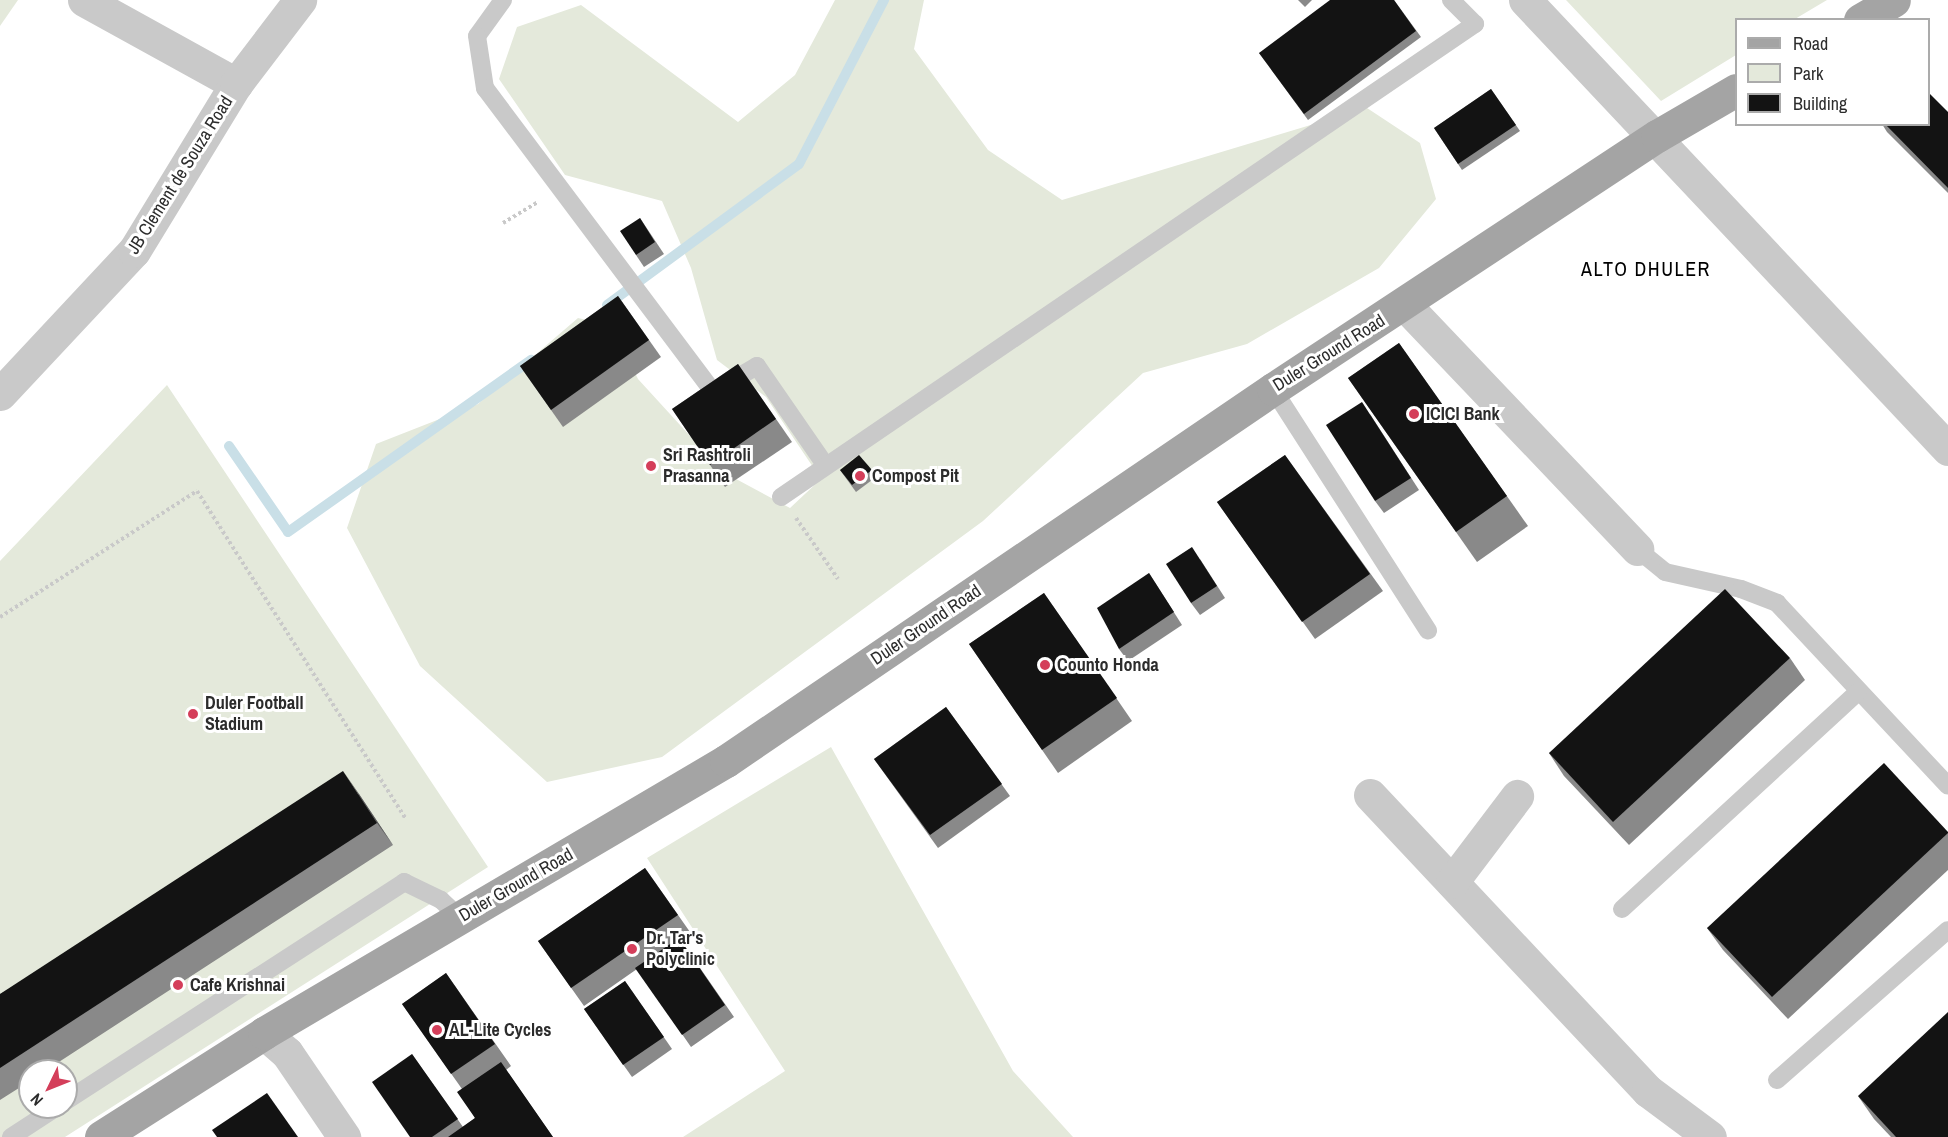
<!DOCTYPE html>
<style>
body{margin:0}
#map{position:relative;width:1948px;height:1137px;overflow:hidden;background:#fff;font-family:"Archivo Narrow",sans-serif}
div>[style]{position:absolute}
.green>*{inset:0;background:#e4e9db}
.stream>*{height:10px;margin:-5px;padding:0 5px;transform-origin:5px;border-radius:5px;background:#c9dfe7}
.path>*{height:4px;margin-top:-2px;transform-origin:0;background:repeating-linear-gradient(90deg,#c9c9c9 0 3px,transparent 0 6px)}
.lane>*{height:18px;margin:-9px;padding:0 9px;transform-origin:9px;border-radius:9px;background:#c9c9c9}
.street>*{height:33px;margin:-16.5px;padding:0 16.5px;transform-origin:16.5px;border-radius:16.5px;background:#c9c9c9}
.primary>*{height:33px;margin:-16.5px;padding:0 16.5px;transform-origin:16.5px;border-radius:16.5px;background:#a4a4a4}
.wall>*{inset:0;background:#898989}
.shaded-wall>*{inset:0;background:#5a5a5a}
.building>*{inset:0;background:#131313}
.dots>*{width:16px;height:16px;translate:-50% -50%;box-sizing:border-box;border:3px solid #fff;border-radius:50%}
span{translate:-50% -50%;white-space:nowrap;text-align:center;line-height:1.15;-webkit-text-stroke:6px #fff;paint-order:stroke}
.street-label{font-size:18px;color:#2c2c2c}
.poi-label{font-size:18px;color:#2c2c2c;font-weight:700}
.left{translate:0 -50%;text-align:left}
.neighbourhood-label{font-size:20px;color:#000;letter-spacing:1.5px}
.legend{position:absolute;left:1735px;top:18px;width:195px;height:108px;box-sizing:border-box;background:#fff;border:2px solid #ababab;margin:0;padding:8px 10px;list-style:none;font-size:18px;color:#2c2c2c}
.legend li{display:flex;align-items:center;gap:12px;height:30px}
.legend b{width:30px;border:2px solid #ababab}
.north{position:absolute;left:18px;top:1059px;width:60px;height:60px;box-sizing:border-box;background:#fff;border:2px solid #ababab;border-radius:50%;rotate:227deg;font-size:16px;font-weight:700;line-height:24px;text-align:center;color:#2c2c2c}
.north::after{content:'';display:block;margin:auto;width:21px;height:27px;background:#d43e5a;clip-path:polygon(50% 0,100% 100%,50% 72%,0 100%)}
</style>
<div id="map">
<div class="green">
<i style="clip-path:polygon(0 0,18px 0,0 26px)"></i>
<i style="clip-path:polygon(835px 0,924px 0,914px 49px,988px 150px,1062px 200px,1367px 108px,1420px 143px,1436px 199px,1379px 268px,1247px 344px,1143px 373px,983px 521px,662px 757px,547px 782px,420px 666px,347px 528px,376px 444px,478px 404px,578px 318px,612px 326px,638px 379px,723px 472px,790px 508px,821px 479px,766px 397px,717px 360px,691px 268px,662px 201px,565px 175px,499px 79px,517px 27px,581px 5px,738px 122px,795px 75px)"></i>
<i style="clip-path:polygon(1566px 0,1827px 0,1795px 19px,1736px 20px,1736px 55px,1661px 101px)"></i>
<i style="clip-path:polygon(evenodd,167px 385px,488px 867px,65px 1137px,0 1137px,0 561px,167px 385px,30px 1071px,66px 1071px,66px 1107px,30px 1107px,30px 1071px)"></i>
<i style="clip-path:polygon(831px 747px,1013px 1071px,1073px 1137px,683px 1137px,785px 1071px,647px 858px)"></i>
</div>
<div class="stream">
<i style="left:607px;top:305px;width:238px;rotate:-36.3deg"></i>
<i style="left:799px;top:164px;width:185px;rotate:-62.6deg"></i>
<i style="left:229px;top:446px;width:104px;rotate:55.5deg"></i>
<i style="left:288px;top:532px;width:298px;rotate:-35.3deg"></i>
</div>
<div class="path">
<i style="left:503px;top:223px;width:41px;rotate:-31deg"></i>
<i style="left:796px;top:518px;width:74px;rotate:55.5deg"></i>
<i style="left:0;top:617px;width:234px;rotate:-32.6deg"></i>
<i style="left:197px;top:491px;width:389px;rotate:57.5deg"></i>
<i style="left:17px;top:1084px;width:17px;rotate:57deg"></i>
</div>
<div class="lane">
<i style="left:503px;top:0;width:44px;rotate:125.8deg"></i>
<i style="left:477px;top:36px;width:53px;rotate:81.3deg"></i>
<i style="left:485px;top:88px;width:380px;rotate:53.1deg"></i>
<i style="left:713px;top:392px;width:51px;rotate:-30.6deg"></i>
<i style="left:757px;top:366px;width:121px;rotate:55.4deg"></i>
<i style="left:1273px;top:389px;width:287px;rotate:57.3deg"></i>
<i style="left:781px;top:497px;width:840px;rotate:-34.28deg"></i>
<i style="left:1475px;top:24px;width:34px;rotate:-135deg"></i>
<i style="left:1637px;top:549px;width:36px;rotate:39deg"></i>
<i style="left:1665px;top:572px;width:78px;rotate:12.6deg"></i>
<i style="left:1741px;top:589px;width:39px;rotate:21deg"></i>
<i style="left:1777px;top:603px;width:250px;rotate:46.9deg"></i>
<i style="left:1622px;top:909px;width:321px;rotate:-42.6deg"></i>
<i style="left:1777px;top:1080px;width:227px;rotate:-41.3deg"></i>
<i style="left:66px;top:1101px;width:403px;rotate:-32.9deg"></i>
<i style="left:404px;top:882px;width:41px;rotate:25.9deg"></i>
<i style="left:441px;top:900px;width:26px;rotate:43deg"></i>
<i style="left:11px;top:1137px;width:55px;rotate:-33.1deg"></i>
</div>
<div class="street">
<i style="left:84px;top:0;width:174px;rotate:28.9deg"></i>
<i style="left:1525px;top:0;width:617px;rotate:46.71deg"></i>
<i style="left:1405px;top:305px;width:337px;rotate:46.4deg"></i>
<i style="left:0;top:394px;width:196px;rotate:-46.9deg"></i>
<i style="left:134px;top:251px;width:196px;rotate:-58.6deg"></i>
<i style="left:236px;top:84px;width:106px;rotate:-52.7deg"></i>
<i style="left:1370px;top:795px;width:406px;rotate:46.8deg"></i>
<i style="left:1648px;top:1091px;width:77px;rotate:36.6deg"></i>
<i style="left:1452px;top:882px;width:108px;rotate:-52.9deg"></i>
<i style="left:264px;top:1033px;width:30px;rotate:41deg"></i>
<i style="left:287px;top:1053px;width:102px;rotate:55.8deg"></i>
</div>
<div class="primary">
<i style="left:1860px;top:20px;width:39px;rotate:-30deg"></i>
<i style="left:101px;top:1137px;width:193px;rotate:-32.5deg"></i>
<i style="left:264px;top:1033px;width:536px;rotate:-30.49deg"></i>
<i style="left:726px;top:761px;width:662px;rotate:-34.22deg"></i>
<i style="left:1273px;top:389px;width:460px;rotate:-33.4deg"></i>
<i style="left:1657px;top:136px;width:91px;rotate:-30.2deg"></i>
</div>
<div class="wall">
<i style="clip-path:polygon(1298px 0,1312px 0,1305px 7px)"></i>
<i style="clip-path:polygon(1394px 0,1421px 37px,1308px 120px,1259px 53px)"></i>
<i style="clip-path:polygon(1491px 89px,1520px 131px,1462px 170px,1434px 128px)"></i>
<i style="clip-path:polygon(1948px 112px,1948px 193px,1887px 132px,1882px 124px,1929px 124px)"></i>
<i style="clip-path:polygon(640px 218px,664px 254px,644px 267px,636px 255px)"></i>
<i style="clip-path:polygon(618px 296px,661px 357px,563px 427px,520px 366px)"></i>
<i style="clip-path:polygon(1399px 343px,1528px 526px,1477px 562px,1348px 378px)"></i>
<i style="clip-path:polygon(738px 364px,792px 442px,725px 487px,672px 409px)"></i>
<i style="clip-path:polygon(1370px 414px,1419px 490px,1384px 513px,1375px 501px)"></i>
<i style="clip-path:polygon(1285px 455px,1383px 591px,1315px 639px,1217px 502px)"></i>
<i style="clip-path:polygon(840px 470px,872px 470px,876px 477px,856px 492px)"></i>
<i style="clip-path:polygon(1200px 559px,1225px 598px,1200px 615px,1191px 603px)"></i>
<i style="clip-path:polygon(1149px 573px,1182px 625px,1128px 661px,1119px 649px)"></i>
<i style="clip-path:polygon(1044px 593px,1132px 721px,1058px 773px,969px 644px)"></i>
<i style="clip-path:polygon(1790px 658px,1805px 680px,1629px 845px,1564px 776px,1549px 753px)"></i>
<i style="clip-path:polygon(946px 707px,1010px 796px,938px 848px,874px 759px)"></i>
<i style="clip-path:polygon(359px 794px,393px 845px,45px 1071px,30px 1071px,30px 1081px,0 1100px,0 994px)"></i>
<i style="clip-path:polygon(1948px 832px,1948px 870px,1788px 1019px,1723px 950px,1707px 928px)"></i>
<i style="clip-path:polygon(645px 868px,690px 932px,680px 939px,734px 1017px,691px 1047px,637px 969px,584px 1006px,538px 941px)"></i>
<i style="clip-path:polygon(446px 973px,511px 1066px,506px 1070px,553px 1137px,410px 1137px,412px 1054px,463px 1127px,475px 1118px,462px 1089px,402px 1004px)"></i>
<i style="clip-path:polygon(625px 981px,672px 1049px,632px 1077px,584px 1009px)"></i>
<i style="clip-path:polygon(1858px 1096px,1948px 1137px,1891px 1137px,1874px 1119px)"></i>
</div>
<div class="shaded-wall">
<i style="clip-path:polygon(343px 771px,359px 794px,393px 845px,377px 823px)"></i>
</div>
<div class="building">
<i style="clip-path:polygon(1330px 0,1394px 0,1416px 31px,1304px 114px,1259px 53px)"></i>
<i style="clip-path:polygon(1491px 89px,1516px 125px,1458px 164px,1434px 128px)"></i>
<i style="clip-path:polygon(1929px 93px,1948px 112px,1948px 188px,1885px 124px,1929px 124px)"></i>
<i style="clip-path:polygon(640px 218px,655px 242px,636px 255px,620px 231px)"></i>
<i style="clip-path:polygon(618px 296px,649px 340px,551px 410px,520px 366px)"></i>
<i style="clip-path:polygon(1399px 343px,1507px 496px,1456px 532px,1348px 378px)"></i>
<i style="clip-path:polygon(738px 364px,776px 419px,710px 465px,672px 409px)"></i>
<i style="clip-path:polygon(1362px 402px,1411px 478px,1375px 501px,1326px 425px)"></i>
<i style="clip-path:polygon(859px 455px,872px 470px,852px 485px,840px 470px)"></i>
<i style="clip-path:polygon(1285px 455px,1370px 574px,1302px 622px,1217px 502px)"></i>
<i style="clip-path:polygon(1192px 547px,1217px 586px,1191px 603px,1166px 564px)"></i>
<i style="clip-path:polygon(1149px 573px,1174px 612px,1119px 649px,1097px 608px)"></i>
<i style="clip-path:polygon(1725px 589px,1790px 658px,1613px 822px,1549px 753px)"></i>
<i style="clip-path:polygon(1044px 593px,1117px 698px,1042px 750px,969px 644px)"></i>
<i style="clip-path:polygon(946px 707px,1002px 784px,930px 835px,874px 759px)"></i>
<i style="clip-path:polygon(1884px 763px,1948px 832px,1948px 833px,1772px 997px,1707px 928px)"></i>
<i style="clip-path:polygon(343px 771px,377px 823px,0 1068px,0 994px)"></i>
<i style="clip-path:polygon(645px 868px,678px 915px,571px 988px,538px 941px)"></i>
<i style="clip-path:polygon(679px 938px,725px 1005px,682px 1035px,635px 968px)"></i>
<i style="clip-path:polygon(446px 973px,495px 1044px,451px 1074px,402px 1004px)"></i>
<i style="clip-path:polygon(625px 981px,664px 1037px,623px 1065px,584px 1009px)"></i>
<i style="clip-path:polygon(1948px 1012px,1948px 1137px,1896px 1137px,1858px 1096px)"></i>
<i style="clip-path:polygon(412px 1054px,458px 1119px,432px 1137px,410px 1137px,372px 1082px)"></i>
<i style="clip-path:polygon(501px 1062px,553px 1137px,448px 1137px,475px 1118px,457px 1092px)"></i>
<i style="clip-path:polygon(267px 1093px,298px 1137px,217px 1137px,212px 1130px)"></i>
</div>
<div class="dots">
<i style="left:1414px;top:414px;background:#d43e5a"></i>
<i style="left:651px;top:466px;background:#d43e5a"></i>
<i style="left:860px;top:476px;background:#d43e5a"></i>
<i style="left:1045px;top:665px;background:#d43e5a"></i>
<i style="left:193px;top:714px;background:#d43e5a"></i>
<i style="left:632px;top:949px;background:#d43e5a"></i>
<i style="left:178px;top:985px;background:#d43e5a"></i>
<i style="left:437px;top:1030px;background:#d43e5a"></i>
</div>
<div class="street-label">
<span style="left:180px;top:175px;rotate:-58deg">JB Clement de Souza Road</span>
<span style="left:1329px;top:353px;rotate:-32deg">Duler Ground Road</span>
<span style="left:926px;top:625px;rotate:-34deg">Duler Ground Road</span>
<span style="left:516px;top:885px;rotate:-30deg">Duler Ground Road</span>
</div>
<div class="poi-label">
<span class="left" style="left:1426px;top:414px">ICICI Bank</span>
<span class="left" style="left:663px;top:466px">Sri Rashtroli<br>Prasanna</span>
<span class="left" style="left:872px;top:476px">Compost Pit</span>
<span class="left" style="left:1057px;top:665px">Counto Honda</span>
<span class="left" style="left:205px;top:714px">Duler Football<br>Stadium</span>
<span class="left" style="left:646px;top:949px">Dr. Tar's<br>Polyclinic</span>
<span class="left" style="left:190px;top:985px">Cafe Krishnai</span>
<span class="left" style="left:449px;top:1030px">AL-Lite Cycles</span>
</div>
<div class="neighbourhood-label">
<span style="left:1646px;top:268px">ALTO DHULER</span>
</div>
<ul class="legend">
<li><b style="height:8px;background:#a4a4a4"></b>Road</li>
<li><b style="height:16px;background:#e4e9db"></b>Park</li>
<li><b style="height:16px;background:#131313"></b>Building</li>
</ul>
<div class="north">N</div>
</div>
